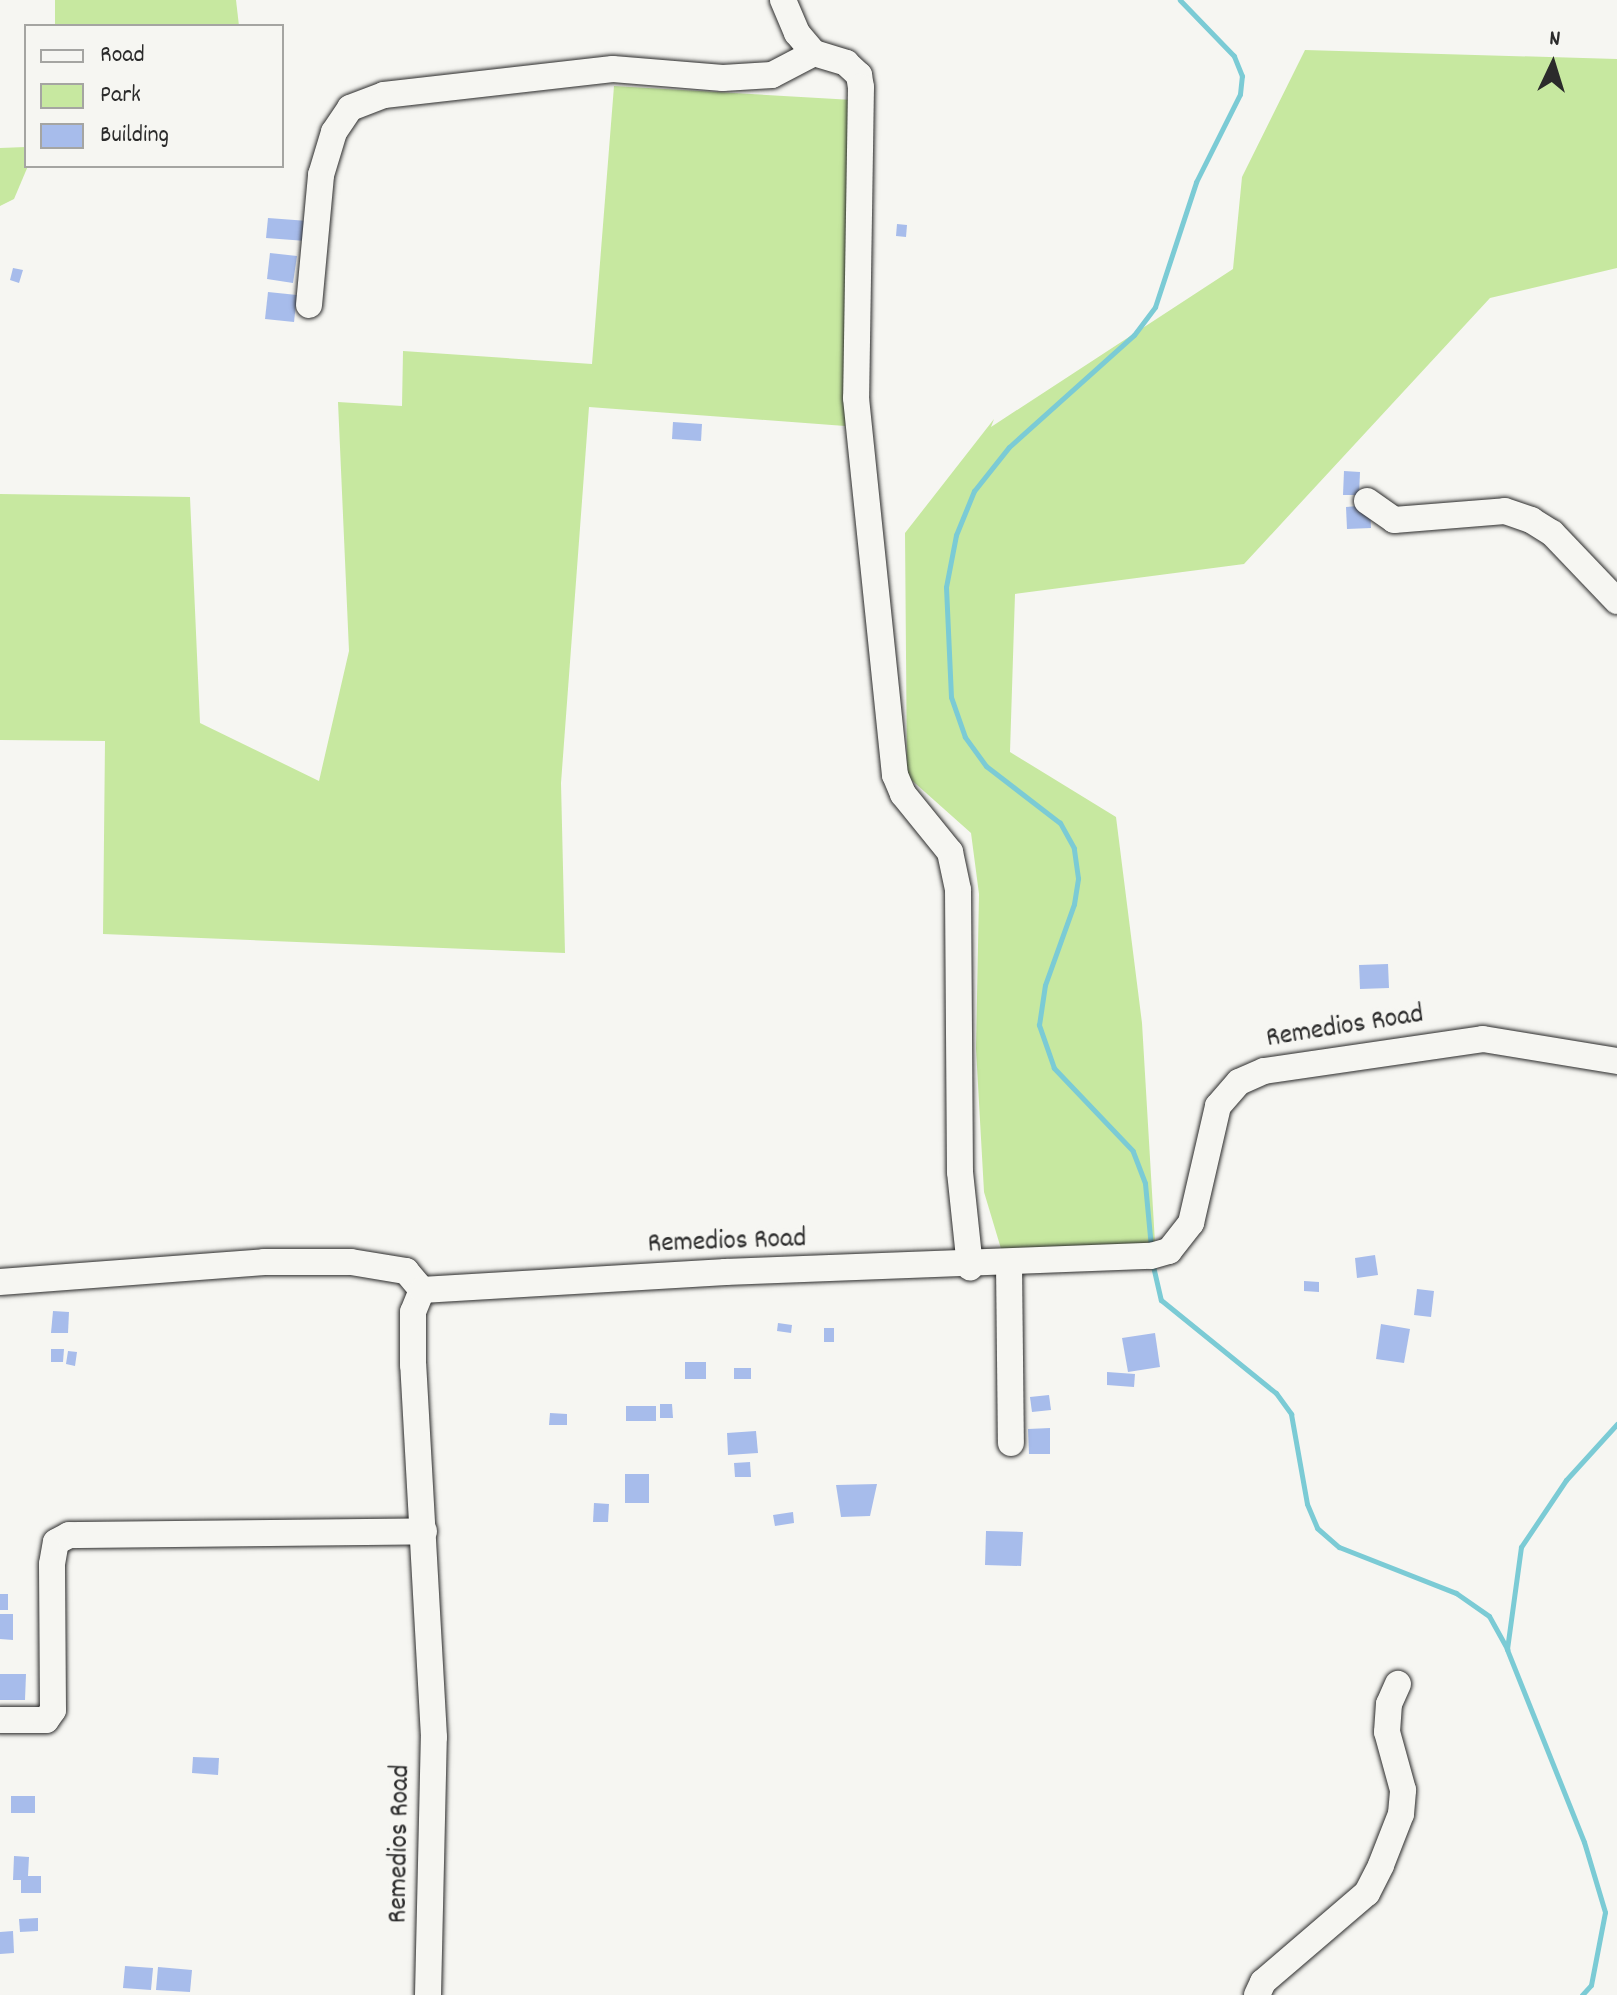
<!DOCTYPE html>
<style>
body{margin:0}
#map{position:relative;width:1617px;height:1995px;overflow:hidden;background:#f6f6f2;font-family:Dekko,sans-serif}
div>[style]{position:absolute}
.green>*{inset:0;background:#c7e8a0}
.stream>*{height:5px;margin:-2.5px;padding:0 2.5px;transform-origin:2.5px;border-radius:2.5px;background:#7bcbd5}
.building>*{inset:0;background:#a7bceb}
.roads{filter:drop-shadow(0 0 2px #2b2b2b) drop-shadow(0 0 2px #2b2b2b)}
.minor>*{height:26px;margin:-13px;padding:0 13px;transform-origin:13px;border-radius:13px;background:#f6f6f2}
span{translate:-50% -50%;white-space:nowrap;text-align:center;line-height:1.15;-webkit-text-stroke:8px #f6f6f2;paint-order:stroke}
.street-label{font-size:28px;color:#2b2b2b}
.legend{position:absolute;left:24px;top:24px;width:260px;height:144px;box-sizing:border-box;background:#f6f6f2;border:2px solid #a5a5a2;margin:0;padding:10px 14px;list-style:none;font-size:24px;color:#2b2b2b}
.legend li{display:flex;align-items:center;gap:16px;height:40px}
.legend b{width:40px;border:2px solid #a5a5a2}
.north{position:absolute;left:1513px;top:24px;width:80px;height:80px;-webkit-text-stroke:6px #f6f6f2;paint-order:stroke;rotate:4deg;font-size:22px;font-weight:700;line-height:32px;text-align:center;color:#2b2b2b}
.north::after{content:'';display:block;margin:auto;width:28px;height:36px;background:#2b2b2b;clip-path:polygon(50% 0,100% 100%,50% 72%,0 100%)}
</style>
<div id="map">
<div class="green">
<i style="clip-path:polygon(55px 0,236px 0,239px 26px,55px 26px)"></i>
<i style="clip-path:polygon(1305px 50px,1617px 59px,1617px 268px,1490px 298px,1244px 564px,1015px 594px,1010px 752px,1116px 817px,1142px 1023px,1155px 1243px,1002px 1252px,984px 1192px,976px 1049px,979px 894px,971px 833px,907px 776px,905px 533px,994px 419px,991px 427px,1233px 269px,1242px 177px)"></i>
<i style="clip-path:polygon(614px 86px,853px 100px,845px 426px,589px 407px,561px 783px,565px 953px,103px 934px,105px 741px,0 740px,0 494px,190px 497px,200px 723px,319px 781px,349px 651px,338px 402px,402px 406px,403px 351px,592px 364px)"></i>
<i style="clip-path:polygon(26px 147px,28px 166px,14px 199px,0 206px,0 148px)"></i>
</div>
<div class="stream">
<i style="left:1151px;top:1247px;width:64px;rotate:-95.4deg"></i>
<i style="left:1145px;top:1183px;width:34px;rotate:-111deg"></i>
<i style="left:1133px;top:1151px;width:115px;rotate:-133.6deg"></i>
<i style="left:1054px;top:1068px;width:46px;rotate:-109.2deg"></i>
<i style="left:1039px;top:1025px;width:40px;rotate:-81.5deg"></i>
<i style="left:1045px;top:985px;width:86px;rotate:-70.3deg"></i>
<i style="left:1074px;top:904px;width:26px;rotate:-81deg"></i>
<i style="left:1078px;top:878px;width:30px;rotate:-98deg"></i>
<i style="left:1074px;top:848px;width:29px;rotate:-119deg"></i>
<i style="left:1060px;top:823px;width:93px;rotate:-142.4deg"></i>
<i style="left:986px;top:766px;width:36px;rotate:-126deg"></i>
<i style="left:965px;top:737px;width:42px;rotate:-109.3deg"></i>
<i style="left:951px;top:697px;width:110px;rotate:-92.6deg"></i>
<i style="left:946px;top:587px;width:53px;rotate:-79.1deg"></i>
<i style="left:956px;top:535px;width:48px;rotate:-67.8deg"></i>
<i style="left:974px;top:491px;width:56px;rotate:-51.5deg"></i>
<i style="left:1009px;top:447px;width:168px;rotate:-41.9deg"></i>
<i style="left:1134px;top:335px;width:35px;rotate:-53deg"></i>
<i style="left:1155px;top:307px;width:132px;rotate:-71.8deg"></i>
<i style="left:1196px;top:182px;width:98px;rotate:-63.4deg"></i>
<i style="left:1240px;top:94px;width:18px;rotate:-84deg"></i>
<i style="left:1242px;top:76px;width:22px;rotate:-112deg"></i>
<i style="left:1234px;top:56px;width:78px;rotate:-134deg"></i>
<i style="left:1153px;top:1266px;width:35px;rotate:77deg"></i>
<i style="left:1161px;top:1300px;width:148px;rotate:39deg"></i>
<i style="left:1276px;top:1393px;width:26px;rotate:54deg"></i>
<i style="left:1291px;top:1414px;width:91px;rotate:79.9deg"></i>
<i style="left:1307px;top:1504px;width:26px;rotate:67deg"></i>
<i style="left:1317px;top:1528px;width:29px;rotate:41deg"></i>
<i style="left:1339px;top:1547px;width:126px;rotate:21.5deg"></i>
<i style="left:1456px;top:1593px;width:40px;rotate:34.9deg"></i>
<i style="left:1489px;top:1616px;width:38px;rotate:61deg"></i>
<i style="left:1582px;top:1995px;width:13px;rotate:-48deg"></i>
<i style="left:1591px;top:1985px;width:74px;rotate:-79.1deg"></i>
<i style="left:1605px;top:1912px;width:73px;rotate:-106.7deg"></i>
<i style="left:1584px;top:1842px;width:208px;rotate:-111.8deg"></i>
<i style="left:1507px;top:1649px;width:103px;rotate:-82.2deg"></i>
<i style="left:1521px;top:1547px;width:81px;rotate:-56.1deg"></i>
<i style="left:1566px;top:1480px;width:76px;rotate:-47.7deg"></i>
</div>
<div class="building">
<i style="clip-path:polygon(268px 218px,308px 221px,306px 241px,266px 238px)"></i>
<i style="clip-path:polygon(897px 224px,907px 225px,906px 237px,896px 236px)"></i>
<i style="clip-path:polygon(270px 253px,297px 256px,293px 283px,267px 279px)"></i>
<i style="clip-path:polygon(13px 268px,23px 270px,19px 283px,10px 280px)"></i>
<i style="clip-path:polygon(268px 292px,297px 295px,294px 322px,265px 319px)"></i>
<i style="clip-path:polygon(673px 422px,702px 424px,701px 441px,672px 439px)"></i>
<i style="clip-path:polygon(1344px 471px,1360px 472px,1359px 495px,1343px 495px)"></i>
<i style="clip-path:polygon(1370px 505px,1371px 528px,1347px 529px,1346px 507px)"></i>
<i style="clip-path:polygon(1388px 964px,1389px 988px,1360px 989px,1359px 965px)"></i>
<i style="clip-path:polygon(1375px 1255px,1378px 1275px,1357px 1278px,1355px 1258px)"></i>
<i style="clip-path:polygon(1304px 1281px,1319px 1282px,1319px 1292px,1304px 1291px)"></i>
<i style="clip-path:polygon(1417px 1289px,1434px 1291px,1431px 1317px,1414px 1315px)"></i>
<i style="clip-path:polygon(53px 1311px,69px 1312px,68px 1333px,51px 1333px)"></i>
<i style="clip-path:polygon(778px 1323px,792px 1325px,791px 1333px,777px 1331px)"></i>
<i style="clip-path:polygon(1381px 1324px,1410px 1329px,1404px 1363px,1376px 1359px)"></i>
<i style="clip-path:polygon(824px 1328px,834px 1328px,834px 1342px,824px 1342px)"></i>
<i style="clip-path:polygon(1155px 1333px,1160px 1367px,1128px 1372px,1122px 1338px)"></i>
<i style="clip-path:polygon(51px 1349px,64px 1349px,63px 1362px,51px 1362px)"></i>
<i style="clip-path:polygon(68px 1351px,77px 1352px,75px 1366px,66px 1364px)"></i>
<i style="clip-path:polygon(685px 1362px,706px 1362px,706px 1379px,685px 1379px)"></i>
<i style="clip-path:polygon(734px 1368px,751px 1368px,751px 1379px,734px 1379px)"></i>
<i style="clip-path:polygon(1107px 1372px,1135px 1374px,1134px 1387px,1107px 1385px)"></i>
<i style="clip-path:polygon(1049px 1395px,1051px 1410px,1032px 1412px,1030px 1397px)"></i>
<i style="clip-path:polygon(660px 1404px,672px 1404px,673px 1418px,660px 1418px)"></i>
<i style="clip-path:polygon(626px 1406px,656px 1406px,656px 1421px,626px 1421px)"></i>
<i style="clip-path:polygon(550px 1413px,567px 1414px,567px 1425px,549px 1425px)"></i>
<i style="clip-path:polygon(1050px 1428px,1050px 1454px,1029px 1454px,1028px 1429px)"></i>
<i style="clip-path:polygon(756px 1431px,758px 1453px,728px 1455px,727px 1433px)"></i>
<i style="clip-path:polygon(750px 1462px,751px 1477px,735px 1477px,734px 1463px)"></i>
<i style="clip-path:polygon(625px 1474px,649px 1474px,649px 1503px,625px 1503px)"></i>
<i style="clip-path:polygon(877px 1484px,870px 1516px,841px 1517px,836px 1485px)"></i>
<i style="clip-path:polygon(594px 1503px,609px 1504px,608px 1522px,593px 1522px)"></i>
<i style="clip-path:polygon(793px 1512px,794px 1523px,775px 1526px,773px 1515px)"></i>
<i style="clip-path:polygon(986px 1531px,1023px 1532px,1021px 1566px,985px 1565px)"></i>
<i style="clip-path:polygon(0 1594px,8px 1594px,8px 1610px,0 1610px)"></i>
<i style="clip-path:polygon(0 1614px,13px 1614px,13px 1640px,0 1639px)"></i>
<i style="clip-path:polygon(0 1674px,26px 1674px,25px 1700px,0 1700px)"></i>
<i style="clip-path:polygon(193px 1757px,219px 1758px,218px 1775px,192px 1773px)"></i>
<i style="clip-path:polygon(11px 1796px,35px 1796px,35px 1813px,11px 1813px)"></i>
<i style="clip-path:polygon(14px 1856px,29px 1857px,28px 1876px,41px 1876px,41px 1893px,21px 1893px,21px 1880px,13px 1880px)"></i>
<i style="clip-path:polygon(38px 1918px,38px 1931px,20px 1932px,19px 1919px)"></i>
<i style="clip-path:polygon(13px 1931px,14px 1953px,0 1954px,0 1932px)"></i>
<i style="clip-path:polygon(125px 1966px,153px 1968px,151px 1990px,123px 1988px)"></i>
<i style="clip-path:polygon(158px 1967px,192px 1970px,190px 1992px,156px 1990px)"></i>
</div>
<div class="roads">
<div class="minor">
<i style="left:783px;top:0;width:36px;rotate:67deg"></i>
<i style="left:797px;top:33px;width:26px;rotate:50deg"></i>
<i style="left:814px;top:53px;width:34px;rotate:17deg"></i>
<i style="left:846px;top:63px;width:18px;rotate:43deg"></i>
<i style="left:859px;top:75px;width:12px;rotate:81deg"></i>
<i style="left:861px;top:87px;width:311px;rotate:90.9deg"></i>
<i style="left:856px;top:398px;width:379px;rotate:84.1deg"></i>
<i style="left:895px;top:775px;width:21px;rotate:67deg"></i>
<i style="left:903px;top:794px;width:75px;rotate:51deg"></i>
<i style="left:950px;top:852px;width:39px;rotate:78deg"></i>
<i style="left:958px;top:890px;width:282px;rotate:89.6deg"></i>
<i style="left:960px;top:1172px;width:96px;rotate:84deg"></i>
<i style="left:309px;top:305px;width:131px;rotate:-84.7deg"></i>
<i style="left:321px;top:175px;width:45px;rotate:-73.2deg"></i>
<i style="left:334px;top:132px;width:29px;rotate:-56deg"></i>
<i style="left:350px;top:108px;width:36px;rotate:-21deg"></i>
<i style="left:384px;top:95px;width:230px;rotate:-6.5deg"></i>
<i style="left:613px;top:69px;width:110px;rotate:4.7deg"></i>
<i style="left:723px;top:78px;width:49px;rotate:-3.5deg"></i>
<i style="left:772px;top:75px;width:47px;rotate:-27.6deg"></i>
<i style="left:1367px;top:501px;width:33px;rotate:35deg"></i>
<i style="left:1394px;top:520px;width:111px;rotate:-4.6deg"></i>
<i style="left:1505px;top:511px;width:28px;rotate:19deg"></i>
<i style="left:1531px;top:520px;width:25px;rotate:32deg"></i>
<i style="left:1552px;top:533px;width:94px;rotate:46.3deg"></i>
<i style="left:1009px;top:1263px;width:180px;rotate:89.4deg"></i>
<i style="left:0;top:1282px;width:265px;rotate:-4.3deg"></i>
<i style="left:264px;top:1262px;width:87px"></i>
<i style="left:351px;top:1262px;width:56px;rotate:9.3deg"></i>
<i style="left:406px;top:1271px;width:25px;rotate:50deg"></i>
<i style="left:0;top:1720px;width:46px"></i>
<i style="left:46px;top:1720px;width:12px;rotate:-55deg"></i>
<i style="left:53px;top:1710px;width:146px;rotate:-90.4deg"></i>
<i style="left:52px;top:1564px;width:22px;rotate:-80deg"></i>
<i style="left:56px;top:1542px;width:15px;rotate:-28deg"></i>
<i style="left:69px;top:1535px;width:355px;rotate:-0.6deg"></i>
<i style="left:428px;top:1995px;width:258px;rotate:-88.7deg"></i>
<i style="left:434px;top:1737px;width:373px;rotate:-93.2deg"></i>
<i style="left:413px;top:1365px;width:53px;rotate:-90deg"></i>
<i style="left:413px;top:1312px;width:24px;rotate:-68deg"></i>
<i style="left:422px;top:1290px;width:304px;rotate:-3.4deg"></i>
<i style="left:725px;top:1272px;width:426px;rotate:-2.2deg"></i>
<i style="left:1151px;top:1256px;width:19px;rotate:-16deg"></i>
<i style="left:1169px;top:1251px;width:36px;rotate:-52deg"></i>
<i style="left:1191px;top:1223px;width:120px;rotate:-77deg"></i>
<i style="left:1218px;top:1106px;width:32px;rotate:-49deg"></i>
<i style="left:1239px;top:1082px;width:27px;rotate:-24deg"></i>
<i style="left:1264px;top:1071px;width:221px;rotate:-8.3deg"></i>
<i style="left:1483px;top:1039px;width:136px;rotate:9.3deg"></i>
<i style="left:1257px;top:1995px;width:14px;rotate:-65deg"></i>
<i style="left:1263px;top:1982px;width:137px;rotate:-40.6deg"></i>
<i style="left:1367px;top:1893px;width:31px;rotate:-63deg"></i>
<i style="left:1381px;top:1865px;width:55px;rotate:-68.6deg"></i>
<i style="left:1401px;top:1814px;width:24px;rotate:-85deg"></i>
<i style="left:1403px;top:1790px;width:60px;rotate:-105.4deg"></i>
<i style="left:1387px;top:1732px;width:28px;rotate:-86deg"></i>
<i style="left:1389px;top:1704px;width:22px;rotate:-66deg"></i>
</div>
</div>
<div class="street-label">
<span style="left:1345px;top:1028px;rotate:-9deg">Remedios Road</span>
<span style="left:727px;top:1243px;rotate:-2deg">Remedios Road</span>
<span style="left:401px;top:1844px;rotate:-89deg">Remedios Road</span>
</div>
<ul class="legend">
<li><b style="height:10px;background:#f6f6f2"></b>Road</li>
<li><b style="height:22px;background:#c7e8a0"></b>Park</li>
<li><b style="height:22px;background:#a7bceb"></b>Building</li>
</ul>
<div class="north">N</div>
</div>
